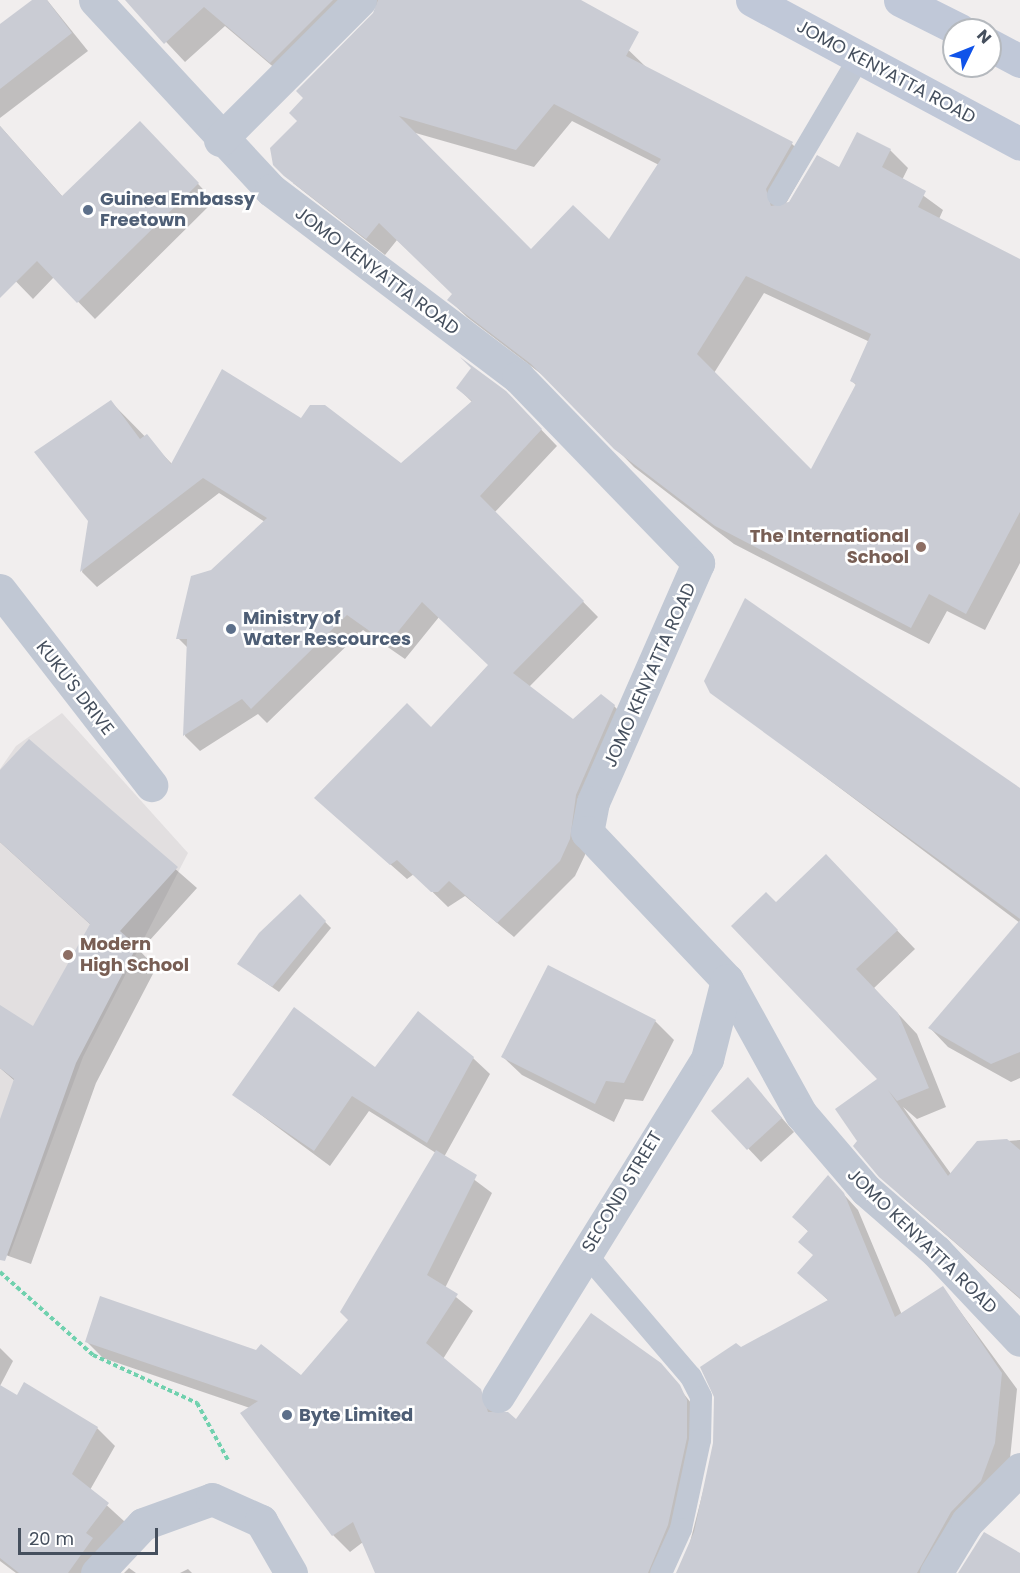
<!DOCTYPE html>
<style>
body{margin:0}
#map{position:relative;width:1020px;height:1573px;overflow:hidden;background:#f1eeee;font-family:Poppins,sans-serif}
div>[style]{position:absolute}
.education>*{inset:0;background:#e2dfe0}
.shadow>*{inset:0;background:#0003}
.building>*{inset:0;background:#caccd4}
.path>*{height:4px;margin-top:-2px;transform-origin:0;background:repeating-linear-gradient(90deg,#70d1ae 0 4.5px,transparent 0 7.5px)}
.lane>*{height:22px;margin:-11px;padding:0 11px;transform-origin:11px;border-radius:11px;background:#c1c8d4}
.street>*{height:33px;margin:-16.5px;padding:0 16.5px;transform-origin:16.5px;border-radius:16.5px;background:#c1c8d4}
.secondary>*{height:33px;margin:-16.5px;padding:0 16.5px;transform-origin:16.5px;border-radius:16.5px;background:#c0c8d8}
.dots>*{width:16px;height:16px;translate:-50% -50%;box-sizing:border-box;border:3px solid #fff;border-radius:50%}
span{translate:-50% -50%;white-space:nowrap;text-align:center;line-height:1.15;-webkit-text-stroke:5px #fff;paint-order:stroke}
.street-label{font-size:18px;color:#454f5d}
.service-label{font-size:18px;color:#4e5e75;font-weight:700}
.left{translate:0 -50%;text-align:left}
.education-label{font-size:18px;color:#785e54;font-weight:700}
.right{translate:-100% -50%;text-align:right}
.north{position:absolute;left:942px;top:18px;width:60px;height:60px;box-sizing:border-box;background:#fff;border:2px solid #b5b9be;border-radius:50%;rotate:47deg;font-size:16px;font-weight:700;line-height:24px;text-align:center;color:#454f5d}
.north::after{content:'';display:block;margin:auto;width:21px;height:27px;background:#1053e9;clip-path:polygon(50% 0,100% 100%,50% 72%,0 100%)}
.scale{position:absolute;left:18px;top:1528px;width:140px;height:27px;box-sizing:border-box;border:3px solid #454f5d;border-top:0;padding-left:8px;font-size:18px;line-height:21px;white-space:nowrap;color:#454f5d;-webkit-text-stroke:4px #fff;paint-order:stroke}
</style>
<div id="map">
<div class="education">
<i style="clip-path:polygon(62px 713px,188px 853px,83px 1057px,9px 1256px,0 1249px,0 769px,16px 746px)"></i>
</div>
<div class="shadow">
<i style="clip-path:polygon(35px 0,47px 0,88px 51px,0 118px,0 26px)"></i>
<i style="clip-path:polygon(146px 0,369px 0,291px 82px,225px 26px,185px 62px,137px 11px)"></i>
<i style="clip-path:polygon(evenodd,376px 0,577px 0,647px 68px,792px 144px,810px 161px,785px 205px,839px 169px,890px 150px,908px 168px,902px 180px,943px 210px,939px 219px,1020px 261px,1020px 563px,985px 630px,947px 611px,929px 644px,734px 544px,634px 467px,549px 380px,467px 317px,449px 300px,454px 294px,397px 240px,385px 255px,293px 183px,299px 121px,375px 14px,376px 0,572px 121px,659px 165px,609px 242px,531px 251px,412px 132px,534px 167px,572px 121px,376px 0,764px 293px,870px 342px,851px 380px,857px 386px,812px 471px,714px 373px,764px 293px)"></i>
<i style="clip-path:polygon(0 126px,63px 197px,157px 140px,214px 201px,95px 319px,54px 277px,33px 299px,0 265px)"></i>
<i style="clip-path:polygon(458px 388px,505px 392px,557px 446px,495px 512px,598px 617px,529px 687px,573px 721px,614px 706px,630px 722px,591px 811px,585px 855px,575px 876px,514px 937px,465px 896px,448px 907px,414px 874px,407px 879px,332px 813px,432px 729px,489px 665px,439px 617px,405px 659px,363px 630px,267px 723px,258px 714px,200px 751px,185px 736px,188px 648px,178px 638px,212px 572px,265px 522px,219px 493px,97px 587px,82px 572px,111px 402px,172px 464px,302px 420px,401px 465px,473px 403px)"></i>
<i style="clip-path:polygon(712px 692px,1020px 790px,1020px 1078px,1011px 1082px,948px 1047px,930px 1028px,1020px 923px)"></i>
<i style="clip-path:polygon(29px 741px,197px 888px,140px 951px,156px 968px,96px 1083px,31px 1264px,0 1253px,0 1124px,15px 1081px,0 1068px,0 1006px,34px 1029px,91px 925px,0 842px,0 773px)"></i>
<i style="clip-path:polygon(844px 875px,915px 949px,874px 988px,917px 1034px,946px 1107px,917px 1119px,903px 1107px,951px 1174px,978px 1143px,1020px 1140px,1020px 1299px,900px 1195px,859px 1141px,879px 1079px,776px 904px)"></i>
<i style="clip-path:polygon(300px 896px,331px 928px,279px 992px,239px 964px)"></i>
<i style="clip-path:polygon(655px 1021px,674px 1040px,643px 1101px,625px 1099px,614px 1122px,522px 1075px,503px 1057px)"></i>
<i style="clip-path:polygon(473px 1058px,490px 1074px,444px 1157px,492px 1193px,445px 1288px,473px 1311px,443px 1359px,499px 1413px,517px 1421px,660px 1364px,703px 1418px,665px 1573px,377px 1573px,363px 1542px,350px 1552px,333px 1535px,243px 1413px,250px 1408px,103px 1358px,87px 1342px,302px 1377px,350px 1320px,436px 1153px,369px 1111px,330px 1166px,234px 1095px,375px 1069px)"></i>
<i style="clip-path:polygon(748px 1079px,794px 1132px,761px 1162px,713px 1111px)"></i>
<i style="clip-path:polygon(828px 1177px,858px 1210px,902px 1315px,943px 1288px,1017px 1389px,1010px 1459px,938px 1573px,682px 1573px,740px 1349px,829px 1301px,799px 1273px,814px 1256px,809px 1232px,794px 1217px)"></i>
<i style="clip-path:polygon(0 1348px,13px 1361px,0 1386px)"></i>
<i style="clip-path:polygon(40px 1393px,97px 1428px,115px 1446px,90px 1490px,125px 1522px,107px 1573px,16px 1573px,0 1561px,0 1454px)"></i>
<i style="clip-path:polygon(129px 1568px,136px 1573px,124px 1573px)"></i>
<i style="clip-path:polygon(188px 1569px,192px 1573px,180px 1573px)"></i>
</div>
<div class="building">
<i style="clip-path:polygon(32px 0,47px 0,72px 33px,0 89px,0 24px)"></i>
<i style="clip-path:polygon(125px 0,333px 0,270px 63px,204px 7px,164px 44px)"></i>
<i style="clip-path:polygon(evenodd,378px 0,581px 0,639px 32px,626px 56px,793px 142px,766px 189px,771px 206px,789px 202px,817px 155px,839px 167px,857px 132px,891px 149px,882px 167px,926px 191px,918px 207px,1020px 259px,1020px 512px,966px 614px,929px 594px,911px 628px,715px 526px,614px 449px,531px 364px,447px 300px,452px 294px,379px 223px,366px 239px,284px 176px,273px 165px,270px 148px,297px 121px,289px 113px,303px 98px,296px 91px,373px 13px,378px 0,554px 104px,661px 159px,609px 239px,573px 205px,531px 249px,399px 116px,516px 150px,554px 104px,378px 0,746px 276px,871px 334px,850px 381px,856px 384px,811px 469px,697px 354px,746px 276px)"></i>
<i style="clip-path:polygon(140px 121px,199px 183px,77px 303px,37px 261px,0 298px,0 126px,62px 196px)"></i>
<i style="clip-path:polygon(460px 357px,506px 391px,542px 429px,480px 496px,584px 601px,513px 673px,573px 719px,601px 694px,615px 705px,576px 795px,570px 839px,560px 861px,497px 923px,449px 881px,438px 892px,431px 892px,397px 860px,390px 865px,314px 798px,407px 703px,431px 727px,488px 665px,422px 602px,388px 644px,347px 615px,251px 709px,242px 699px,183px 736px,187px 639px,176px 639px,191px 576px,211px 570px,267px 518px,203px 478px,80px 572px,88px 521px,34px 452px,111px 400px,140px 439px,147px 434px,171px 464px,222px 369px,301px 418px,310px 405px,325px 405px,401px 463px,472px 401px,456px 388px,471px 368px)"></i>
<i style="clip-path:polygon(745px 598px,1020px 788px,1020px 919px,710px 693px,704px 681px)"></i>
<i style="clip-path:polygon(29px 739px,178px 867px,120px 931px,137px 946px,76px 1063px,5px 1261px,0 1260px,0 1119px,14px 1079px,0 1068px,0 1005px,33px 1026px,90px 924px,0 842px,0 770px)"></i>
<i style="clip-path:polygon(826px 854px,898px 930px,856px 969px,898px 1013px,929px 1088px,897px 1101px,888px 1090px,948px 1176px,977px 1141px,1007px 1139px,1020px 1150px,1020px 1298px,879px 1177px,853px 1146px,857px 1141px,835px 1109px,877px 1079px,731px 926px,766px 892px,776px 902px)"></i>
<i style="clip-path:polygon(300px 894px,326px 921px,272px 987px,237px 964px,259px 933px)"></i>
<i style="clip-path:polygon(1020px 920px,1020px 1052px,991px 1064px,928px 1028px)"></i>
<i style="clip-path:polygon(548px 965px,656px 1020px,624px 1083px,606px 1081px,595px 1104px,501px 1057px)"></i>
<i style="clip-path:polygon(294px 1007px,375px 1067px,418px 1011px,474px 1057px,427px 1143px,352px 1096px,314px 1151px,232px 1095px)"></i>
<i style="clip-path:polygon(748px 1077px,782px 1118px,747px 1150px,711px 1111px)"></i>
<i style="clip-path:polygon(436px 1150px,477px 1175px,427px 1275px,458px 1294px,426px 1343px,481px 1389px,488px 1412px,508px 1412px,516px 1419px,591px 1313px,661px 1363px,680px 1385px,687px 1400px,687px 1438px,668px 1525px,648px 1573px,375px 1573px,353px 1522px,332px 1536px,240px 1413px,258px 1401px,85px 1342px,100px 1296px,256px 1350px,261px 1344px,301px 1375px,348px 1320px,340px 1312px)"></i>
<i style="clip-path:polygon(828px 1175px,844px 1193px,895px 1317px,943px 1286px,1002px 1373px,995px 1443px,981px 1481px,951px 1512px,917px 1573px,676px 1573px,694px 1532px,713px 1443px,714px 1397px,700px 1367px,736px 1343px,741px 1347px,828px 1300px,797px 1273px,813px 1255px,798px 1242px,808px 1231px,792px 1217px)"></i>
<i style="clip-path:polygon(24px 1382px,98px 1427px,72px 1474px,109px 1503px,86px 1533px,93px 1538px,68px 1573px,19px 1573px,0 1558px,0 1385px,17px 1395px)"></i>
<i style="clip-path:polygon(984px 1532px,1020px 1553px,1020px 1573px,958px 1573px)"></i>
</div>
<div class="path">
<i style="left:0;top:1272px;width:125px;rotate:41.7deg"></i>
<i style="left:93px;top:1355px;width:115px;rotate:24.8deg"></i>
<i style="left:197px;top:1403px;width:67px;rotate:61.5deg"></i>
</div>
<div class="lane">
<i style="left:778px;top:195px;width:159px;rotate:-59.4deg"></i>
<i style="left:585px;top:1253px;width:163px;rotate:49.5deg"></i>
<i style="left:691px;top:1377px;width:22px;rotate:63deg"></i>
<i style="left:701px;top:1397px;width:43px;rotate:91.3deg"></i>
<i style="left:700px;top:1440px;width:91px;rotate:102.1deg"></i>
<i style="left:681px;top:1529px;width:48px;rotate:114.4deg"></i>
</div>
<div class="street">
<i style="left:95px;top:0;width:259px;rotate:47.2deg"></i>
<i style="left:271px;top:190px;width:310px;rotate:37.1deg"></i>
<i style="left:518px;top:377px;width:259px;rotate:45.9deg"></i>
<i style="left:698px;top:563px;width:261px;rotate:113.7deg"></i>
<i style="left:593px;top:802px;width:31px;rotate:101deg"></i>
<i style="left:587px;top:832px;width:204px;rotate:46.6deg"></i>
<i style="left:727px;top:980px;width:153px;rotate:61.1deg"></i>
<i style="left:801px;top:1114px;width:100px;rotate:49.5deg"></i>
<i style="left:866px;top:1190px;width:93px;rotate:41.1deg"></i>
<i style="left:936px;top:1251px;width:122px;rotate:46.7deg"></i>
<i style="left:220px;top:140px;width:198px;rotate:-45deg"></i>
<i style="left:0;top:590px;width:247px;rotate:52.2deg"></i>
<i style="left:498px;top:1396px;width:397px;rotate:-58.2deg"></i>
<i style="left:707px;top:1059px;width:81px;rotate:-75.8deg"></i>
<i style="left:97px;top:1573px;width:67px;rotate:-46.8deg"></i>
<i style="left:143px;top:1524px;width:73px;rotate:-19.9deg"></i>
<i style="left:212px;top:1499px;width:54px;rotate:24.2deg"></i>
<i style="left:261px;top:1521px;width:60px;rotate:60deg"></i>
<i style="left:936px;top:1573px;width:60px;rotate:-58.7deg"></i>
<i style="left:967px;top:1522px;width:75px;rotate:-45deg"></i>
</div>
<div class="secondary">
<i style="left:752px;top:0;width:304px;rotate:28.2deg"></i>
<i style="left:900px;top:0;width:67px;rotate:26.6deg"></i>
<i style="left:990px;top:45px;width:34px;rotate:28deg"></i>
</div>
<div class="dots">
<i style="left:88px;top:210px;background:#5c6f8a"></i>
<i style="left:921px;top:547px;background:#8d6e63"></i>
<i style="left:231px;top:629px;background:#5c6f8a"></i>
<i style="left:68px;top:955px;background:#8d6e63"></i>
<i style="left:287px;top:1415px;background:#5c6f8a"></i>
</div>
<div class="street-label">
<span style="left:886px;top:72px;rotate:28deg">JOMO KENYATTA ROAD</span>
<span style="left:377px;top:271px;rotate:37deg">JOMO KENYATTA ROAD</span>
<span style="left:650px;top:675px;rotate:-66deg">JOMO KENYATTA ROAD</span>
<span style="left:75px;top:688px;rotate:52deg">KUKU'S DRIVE</span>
<span style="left:622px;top:1192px;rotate:-59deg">SECOND STREET</span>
<span style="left:922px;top:1241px;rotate:44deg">JOMO KENYATTA ROAD</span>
</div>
<div class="service-label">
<span class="left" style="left:100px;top:210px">Guinea Embassy<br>Freetown</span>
<span class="left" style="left:243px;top:629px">Ministry of<br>Water Rescources</span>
<span class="left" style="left:299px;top:1415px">Byte Limited</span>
</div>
<div class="education-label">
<span class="right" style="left:909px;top:547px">The International<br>School</span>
<span class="left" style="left:80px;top:955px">Modern<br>High School</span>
</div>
<div class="north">N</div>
<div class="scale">20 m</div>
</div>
